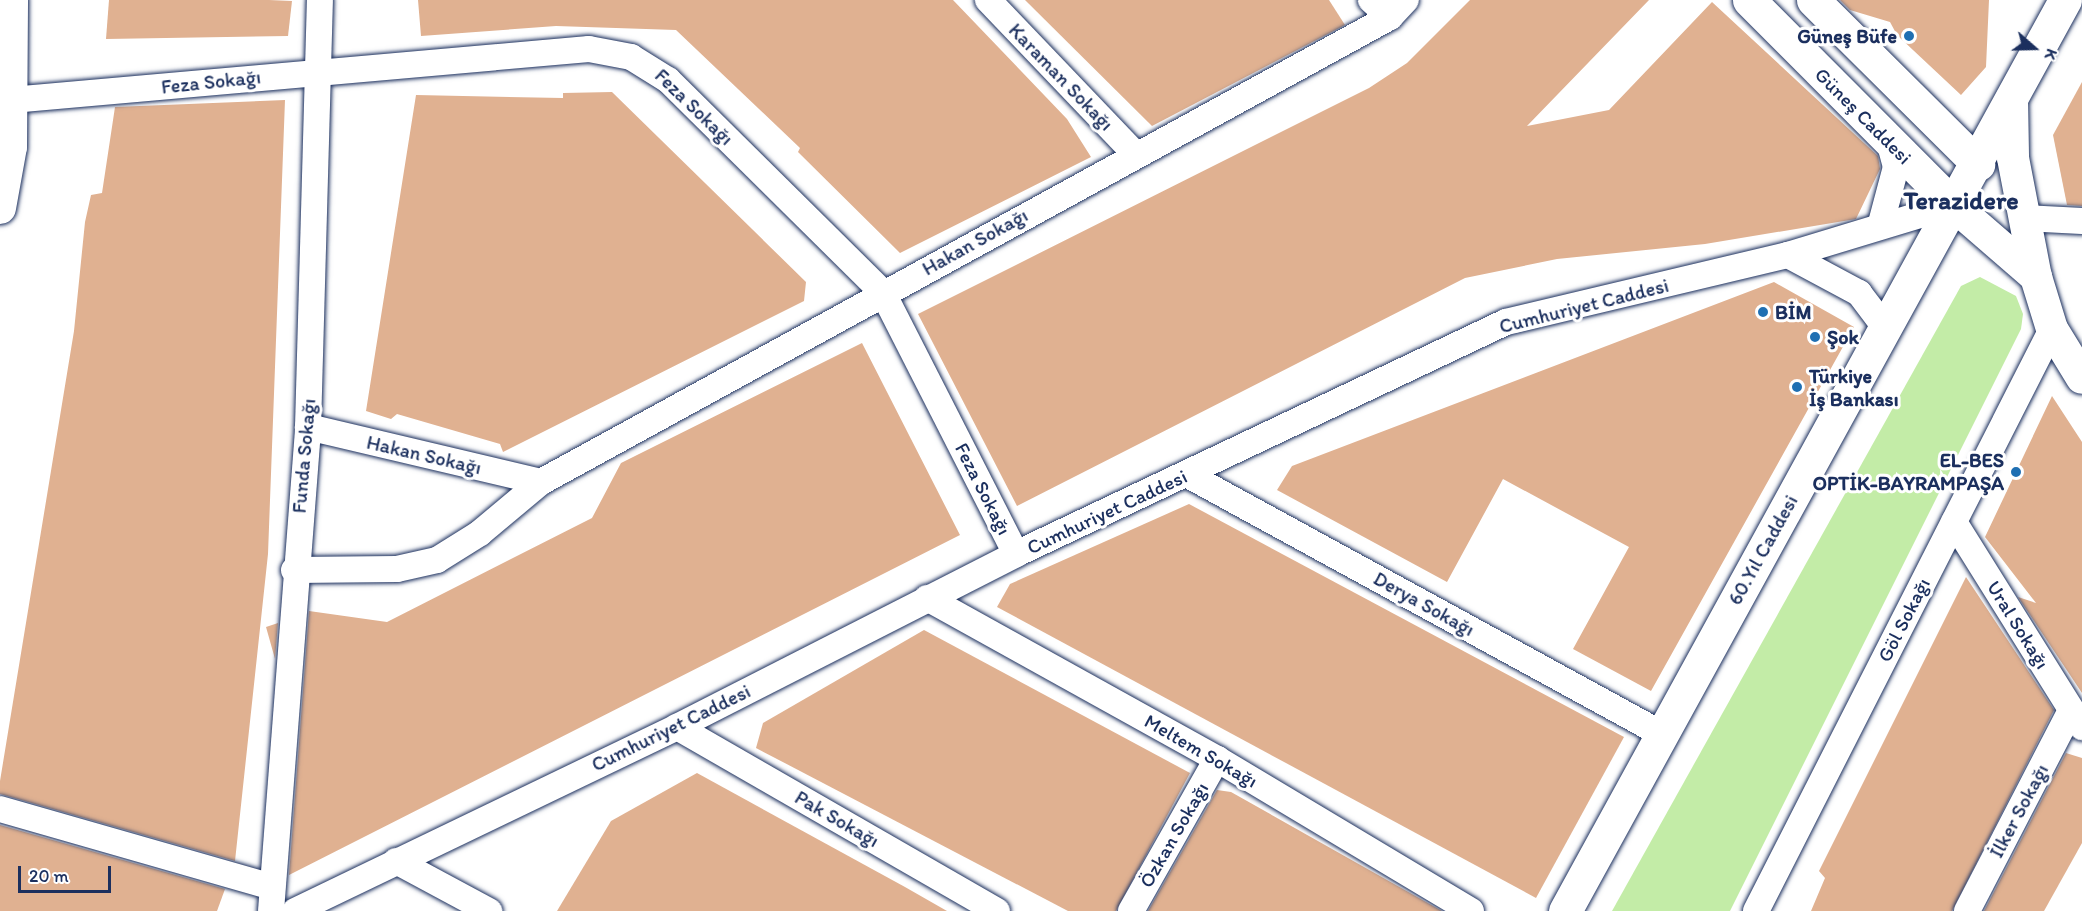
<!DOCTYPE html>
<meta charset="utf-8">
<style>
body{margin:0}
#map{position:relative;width:2082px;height:911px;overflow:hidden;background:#fff;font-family:Itim,sans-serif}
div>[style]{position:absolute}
.green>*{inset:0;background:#c3eca7}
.building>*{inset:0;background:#e0b191}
.roads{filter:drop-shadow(0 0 2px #1b2f5e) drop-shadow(0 0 2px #1b2f5e)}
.minor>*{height:26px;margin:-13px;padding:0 13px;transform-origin:13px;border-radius:13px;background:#fff}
.tertiary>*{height:32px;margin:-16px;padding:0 16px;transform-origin:16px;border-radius:16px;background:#fff}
.secondary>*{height:33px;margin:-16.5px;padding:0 16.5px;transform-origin:16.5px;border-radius:16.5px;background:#fff}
.dots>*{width:16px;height:16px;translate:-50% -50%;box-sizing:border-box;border:3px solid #fff;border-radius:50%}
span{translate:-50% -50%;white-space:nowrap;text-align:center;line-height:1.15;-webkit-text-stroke:6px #fff;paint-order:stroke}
.poi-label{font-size:20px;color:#1b2f5e;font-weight:700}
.right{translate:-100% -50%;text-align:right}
.left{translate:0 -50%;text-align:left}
.street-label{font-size:20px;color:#1b2f5e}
.district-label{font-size:26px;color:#1b2f5e;font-weight:700}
.north{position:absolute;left:2004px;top:18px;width:60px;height:60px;-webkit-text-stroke:4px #fff;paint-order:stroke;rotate:110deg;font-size:16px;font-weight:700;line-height:24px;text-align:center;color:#1b2f5e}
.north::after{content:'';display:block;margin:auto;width:21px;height:27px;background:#1b2f5e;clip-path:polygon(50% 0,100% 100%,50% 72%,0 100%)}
.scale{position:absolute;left:18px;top:866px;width:93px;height:27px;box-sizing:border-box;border:3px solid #1b2f5e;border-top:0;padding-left:8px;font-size:18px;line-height:21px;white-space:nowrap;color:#1b2f5e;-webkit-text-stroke:4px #fff;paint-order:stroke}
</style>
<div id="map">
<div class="green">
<i style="clip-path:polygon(1980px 277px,2016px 296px,2023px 314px,2021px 329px,1730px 911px,1612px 911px,1961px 286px)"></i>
</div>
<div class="building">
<i style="clip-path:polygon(109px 0,269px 0,292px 1px,288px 36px,106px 39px)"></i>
<i style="clip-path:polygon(418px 0,953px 0,1067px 119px,1091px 157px,900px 253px,798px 152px,800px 148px,676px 30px,556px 26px,421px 36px)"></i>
<i style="clip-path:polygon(1025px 0,1329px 0,1345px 25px,1152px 126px)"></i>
<i style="clip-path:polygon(1470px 0,1649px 0,1527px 126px,1609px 110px,1712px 2px,1878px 156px,1880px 169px,1856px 219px,1705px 244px,1557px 259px,1465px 278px,1017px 506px,918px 314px,1369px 88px,1407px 63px)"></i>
<i style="clip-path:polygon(1840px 0,1989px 0,1986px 67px,1961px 95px,1897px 35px,1890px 22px,1850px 10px)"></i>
<i style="clip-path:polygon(2082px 82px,2082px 206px,2067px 205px,2053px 135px)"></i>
<i style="clip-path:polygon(612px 92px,806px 282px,804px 301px,503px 452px,500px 444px,397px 414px,391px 419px,366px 411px,416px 95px,563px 98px,563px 93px)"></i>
<i style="clip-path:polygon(285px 100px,268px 554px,235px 861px,0 794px,0 781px,74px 331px,85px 222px,91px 195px,102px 193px,115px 107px)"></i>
<i style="clip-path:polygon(1774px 282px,1854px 327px,1651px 691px,1573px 649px,1629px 547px,1503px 479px,1447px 582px,1277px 490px,1292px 466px)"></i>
<i style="clip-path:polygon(862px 343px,960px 535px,289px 875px,309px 611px,387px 622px,592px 518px,621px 463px)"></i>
<i style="clip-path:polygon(2052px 396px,2082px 442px,2082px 693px,2018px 597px,2036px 603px,1985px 537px)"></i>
<i style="clip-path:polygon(1189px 504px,1624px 737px,1536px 898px,997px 607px,1010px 584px)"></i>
<i style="clip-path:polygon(1966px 577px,2054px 710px,1952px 911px,1811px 911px,1825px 878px,1819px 871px)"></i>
<i style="clip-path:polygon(278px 623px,275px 659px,266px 627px)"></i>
<i style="clip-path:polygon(924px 630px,1190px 773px,1116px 911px,1068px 911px,756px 748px,763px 723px)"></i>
<i style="clip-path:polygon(2066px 753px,2082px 758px,2082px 843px,2044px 911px,1984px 911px)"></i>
<i style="clip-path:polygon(697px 773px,905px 887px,947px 911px,557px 911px,611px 821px)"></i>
<i style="clip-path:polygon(1217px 790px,1231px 792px,1442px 911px,1148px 911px)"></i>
<i style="clip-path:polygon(0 825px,225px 889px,217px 911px,0 911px)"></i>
</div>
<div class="roads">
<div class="minor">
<i style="left:988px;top:0;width:213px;rotate:46.3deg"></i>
<i style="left:1371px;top:0;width:25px;rotate:42deg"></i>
<i style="left:0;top:101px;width:591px;rotate:-5.05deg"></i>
<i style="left:589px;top:49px;width:43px;rotate:10.8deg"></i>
<i style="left:631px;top:57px;width:44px;rotate:31.9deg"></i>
<i style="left:668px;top:80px;width:303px;rotate:44.7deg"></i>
<i style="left:883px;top:293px;width:293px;rotate:63deg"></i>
<i style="left:2024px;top:218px;width:58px;rotate:3deg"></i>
<i style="left:1881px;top:223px;width:58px;rotate:-75deg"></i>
<i style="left:1896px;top:167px;width:24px;rotate:-105deg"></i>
<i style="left:1788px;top:255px;width:81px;rotate:28.2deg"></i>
<i style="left:1859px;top:293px;width:46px;rotate:52.9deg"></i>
<i style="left:308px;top:427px;width:239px;rotate:13.3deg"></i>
<i style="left:1188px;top:475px;width:538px;rotate:28.66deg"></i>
<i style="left:1954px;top:522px;width:242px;rotate:58deg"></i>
<i style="left:294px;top:570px;width:103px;rotate:-0.6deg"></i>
<i style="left:397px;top:569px;width:41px;rotate:-12.7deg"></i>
<i style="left:437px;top:560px;width:51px;rotate:-32.1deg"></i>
<i style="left:480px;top:533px;width:80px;rotate:-39.9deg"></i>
<i style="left:541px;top:482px;width:968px;rotate:-28.71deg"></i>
<i style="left:1390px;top:17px;width:23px;rotate:-47deg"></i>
<i style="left:927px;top:598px;width:332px;rotate:29deg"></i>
<i style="left:1217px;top:759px;width:296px;rotate:30.9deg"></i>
<i style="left:677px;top:727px;width:369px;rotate:29.9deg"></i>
<i style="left:0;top:809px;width:283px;rotate:16deg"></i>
<i style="left:396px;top:861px;width:106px;rotate:28.3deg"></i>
<i style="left:271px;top:911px;width:485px;rotate:-85.6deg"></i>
<i style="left:308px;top:427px;width:427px;rotate:-88.4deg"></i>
<i style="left:295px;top:911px;width:424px;rotate:-25.7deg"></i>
<i style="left:677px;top:727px;width:381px;rotate:-27deg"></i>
<i style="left:1016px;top:554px;width:542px;rotate:-25.34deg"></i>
<i style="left:1506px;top:322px;width:290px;rotate:-13.4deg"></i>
<i style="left:1788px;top:255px;width:172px;rotate:-16.9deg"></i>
<i style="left:1131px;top:911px;width:175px;rotate:-60.5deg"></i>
<i style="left:1756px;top:911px;width:653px;rotate:-63.04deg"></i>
<i style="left:1967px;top:911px;width:226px;rotate:-62.6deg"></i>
</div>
<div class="tertiary">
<i style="left:2012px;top:98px;width:60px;rotate:89deg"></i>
<i style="left:2013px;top:158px;width:121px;rotate:79.1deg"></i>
<i style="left:2036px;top:277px;width:54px;rotate:72.9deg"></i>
<i style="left:2052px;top:329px;width:57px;rotate:58.5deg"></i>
<i style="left:1953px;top:205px;width:110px;rotate:40.9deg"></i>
<i style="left:0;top:208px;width:62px;rotate:-79.8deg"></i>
<i style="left:11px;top:147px;width:147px;rotate:-89.6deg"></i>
</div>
<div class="secondary">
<i style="left:1749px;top:0;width:289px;rotate:45.1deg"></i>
<i style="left:1813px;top:0;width:233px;rotate:44.8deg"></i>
<i style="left:1565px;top:911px;width:1039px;rotate:-61.24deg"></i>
</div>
</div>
<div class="dots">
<i style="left:1909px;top:36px;background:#1f6fb2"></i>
<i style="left:1763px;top:312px;background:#1f6fb2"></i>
<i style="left:1815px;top:337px;background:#1f6fb2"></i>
<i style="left:1797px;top:387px;background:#1f6fb2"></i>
<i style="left:2016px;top:472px;background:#1f6fb2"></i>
</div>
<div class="poi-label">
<span class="right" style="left:1897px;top:36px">Güneş Büfe</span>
<span class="left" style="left:1775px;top:312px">BİM</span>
<span class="left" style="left:1827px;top:337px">Şok</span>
<span class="left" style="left:1809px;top:388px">Türkiye<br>İş Bankası</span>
<span class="right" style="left:2004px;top:472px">EL-BES<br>OPTİK-BAYRAMPAŞA</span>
</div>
<div class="street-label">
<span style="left:1061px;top:77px;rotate:46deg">Karaman Sokağı</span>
<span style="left:211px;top:82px;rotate:-6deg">Feza Sokağı</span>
<span style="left:694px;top:107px;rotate:44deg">Feza Sokağı</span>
<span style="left:1863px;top:116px;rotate:45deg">Güneş Caddesi</span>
<span style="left:975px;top:242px;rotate:-29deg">Hakan Sokağı</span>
<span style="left:1584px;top:306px;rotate:-14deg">Cumhuriyet Caddesi</span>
<span style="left:424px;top:455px;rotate:13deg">Hakan Sokağı</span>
<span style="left:304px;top:456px;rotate:-85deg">Funda Sokağı</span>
<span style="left:983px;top:489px;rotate:63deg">Feza Sokağı</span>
<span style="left:1107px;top:512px;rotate:-25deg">Cumhuriyet Caddesi</span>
<span style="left:1763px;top:550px;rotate:-61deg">60.Yıl Caddesi</span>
<span style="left:1424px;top:604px;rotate:29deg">Derya Sokağı</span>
<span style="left:1904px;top:620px;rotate:-63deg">Göl Sokağı</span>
<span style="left:2018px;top:625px;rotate:58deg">Ural Sokağı</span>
<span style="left:671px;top:728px;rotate:-26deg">Cumhuriyet Caddesi</span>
<span style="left:1201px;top:751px;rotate:30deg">Meltem Sokağı</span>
<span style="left:2019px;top:811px;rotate:-62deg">İlker Sokağı</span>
<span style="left:837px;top:819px;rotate:30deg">Pak Sokağı</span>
<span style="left:1174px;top:835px;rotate:-60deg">Özkan Sokağı</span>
</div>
<div class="district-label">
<span style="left:1961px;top:201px">Terazidere</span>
</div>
<div class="north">K</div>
<div class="scale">20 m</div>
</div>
